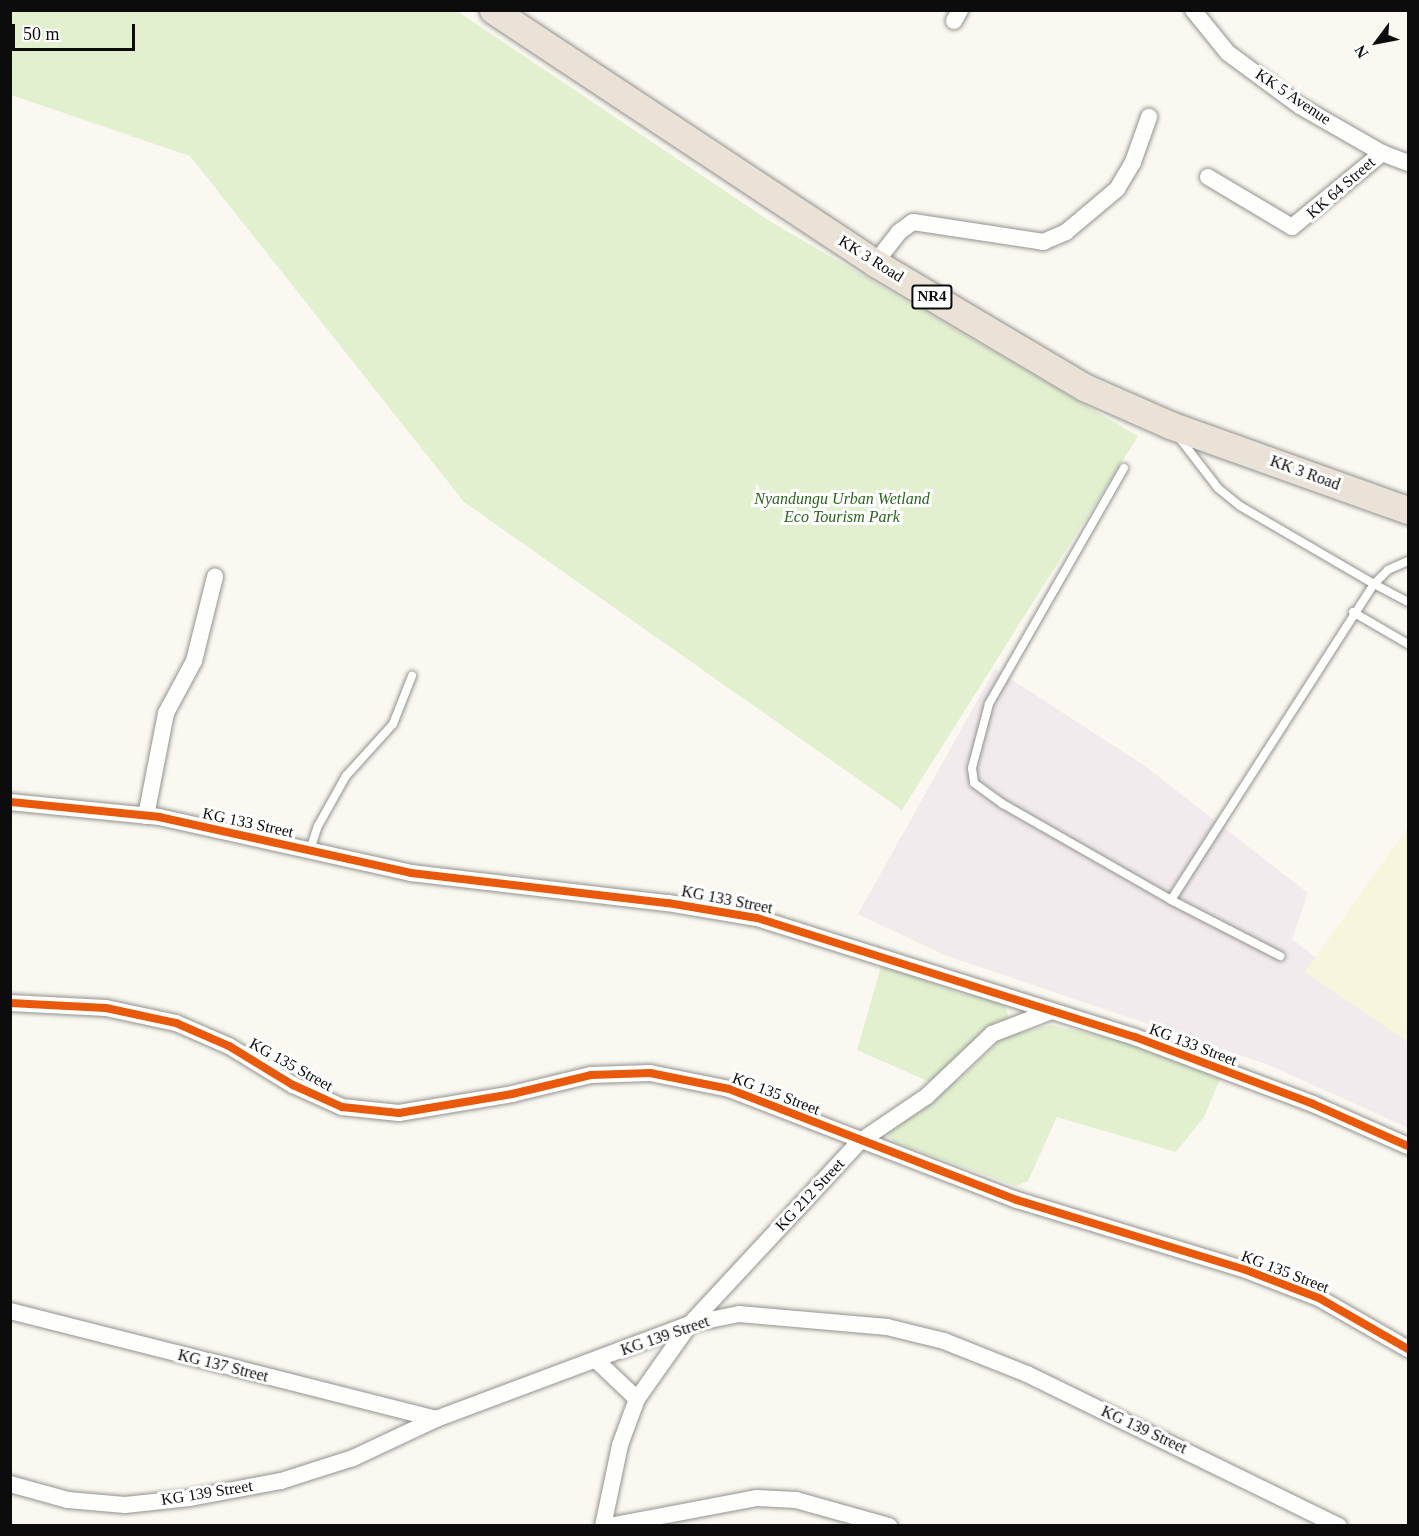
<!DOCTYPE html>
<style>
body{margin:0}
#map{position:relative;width:1419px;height:1536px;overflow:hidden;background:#faf8f0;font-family:Georgia,serif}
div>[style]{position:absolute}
.industrial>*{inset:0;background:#f1ebed}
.farmland>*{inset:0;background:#f7f5dc}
.green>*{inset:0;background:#e2f0d0}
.roads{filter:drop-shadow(0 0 2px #93928f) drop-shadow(0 0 2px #93928f)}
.service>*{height:8px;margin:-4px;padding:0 4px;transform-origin:4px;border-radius:4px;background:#fefefd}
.minor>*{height:16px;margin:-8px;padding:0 8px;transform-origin:8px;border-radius:8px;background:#fefefd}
.trunk>*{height:27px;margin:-13.5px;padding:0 13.5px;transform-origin:13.5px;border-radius:13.5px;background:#eae2d6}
.cycleway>*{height:8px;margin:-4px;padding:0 4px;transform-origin:4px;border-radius:4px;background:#e8590c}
span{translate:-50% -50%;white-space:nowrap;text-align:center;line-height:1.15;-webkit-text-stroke:6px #fff;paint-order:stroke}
.shield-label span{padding:2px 4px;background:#fff;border:2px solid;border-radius:4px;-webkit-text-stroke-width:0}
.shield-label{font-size:15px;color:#0c0c0c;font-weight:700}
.street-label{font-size:16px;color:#0c0c0c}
.park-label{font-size:16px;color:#29651c;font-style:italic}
.frame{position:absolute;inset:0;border:12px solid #0c0c0c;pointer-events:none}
.north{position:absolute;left:1347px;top:12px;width:60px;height:60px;-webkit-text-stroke:4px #fff;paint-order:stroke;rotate:238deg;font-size:16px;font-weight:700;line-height:24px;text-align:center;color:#0c0c0c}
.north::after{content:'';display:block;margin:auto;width:21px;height:27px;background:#0c0c0c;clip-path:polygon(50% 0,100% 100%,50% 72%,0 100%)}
.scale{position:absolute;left:12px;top:24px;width:123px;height:27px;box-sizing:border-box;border:3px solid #0c0c0c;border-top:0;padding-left:8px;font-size:18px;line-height:21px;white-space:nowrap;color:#0c0c0c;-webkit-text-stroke:4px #fff;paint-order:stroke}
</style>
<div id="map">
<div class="industrial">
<i style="clip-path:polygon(995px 669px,1145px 766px,1308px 893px,1292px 939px,1408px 1029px,1408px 1128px,1269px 1065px,944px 955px,858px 914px)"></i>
</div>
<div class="farmland">
<i style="clip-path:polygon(1408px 827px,1408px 1042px,1305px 972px)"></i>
</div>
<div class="green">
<i style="clip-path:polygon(11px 10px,457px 11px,768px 220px,1138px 436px,902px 810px,464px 502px,190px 156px,11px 95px)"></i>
<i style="clip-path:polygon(882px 963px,959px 993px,1004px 1002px,1009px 1019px,995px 1023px,930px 1082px,857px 1050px)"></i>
<i style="clip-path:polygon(1050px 1025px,1123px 1041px,1220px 1079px,1204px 1117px,1176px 1152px,1057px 1117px,1028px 1181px,1016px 1186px,894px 1142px,886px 1133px,962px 1077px,1004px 1037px)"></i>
</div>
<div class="roads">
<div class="service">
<i style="left:1124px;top:468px;width:272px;rotate:119.8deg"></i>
<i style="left:989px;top:704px;width:66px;rotate:104.9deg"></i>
<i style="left:972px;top:768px;width:15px;rotate:82deg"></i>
<i style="left:974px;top:783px;width:36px;rotate:36deg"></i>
<i style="left:1003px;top:804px;width:193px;rotate:29.7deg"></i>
<i style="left:1171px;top:900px;width:123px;rotate:27.2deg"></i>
<i style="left:1408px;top:561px;width:22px;rotate:156deg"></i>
<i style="left:1388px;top:570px;width:20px;rotate:135deg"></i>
<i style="left:1374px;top:584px;width:38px;rotate:28deg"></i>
<i style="left:1353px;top:612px;width:64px;rotate:30.2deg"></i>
<i style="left:310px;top:850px;width:25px;rotate:-72deg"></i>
<i style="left:318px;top:826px;width:57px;rotate:-60.8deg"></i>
<i style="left:346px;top:776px;width:70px;rotate:-47.9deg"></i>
<i style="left:393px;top:724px;width:52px;rotate:-68.4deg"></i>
<i style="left:1171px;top:900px;width:376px;rotate:-57.3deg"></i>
<i style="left:1374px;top:584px;width:155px;rotate:-149.8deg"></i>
<i style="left:1240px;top:506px;width:28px;rotate:-141deg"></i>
<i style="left:1218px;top:488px;width:67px;rotate:-127.7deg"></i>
</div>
<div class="minor">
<i style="left:1193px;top:10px;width:55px;rotate:50.9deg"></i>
<i style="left:1228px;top:53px;width:89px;rotate:36.4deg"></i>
<i style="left:1300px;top:106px;width:95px;rotate:29.8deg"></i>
<i style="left:1382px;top:153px;width:28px;rotate:21deg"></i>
<i style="left:954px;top:21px;width:13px;rotate:-61deg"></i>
<i style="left:1208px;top:177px;width:98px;rotate:30.8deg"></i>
<i style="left:1292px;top:227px;width:117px;rotate:-39.4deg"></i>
<i style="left:875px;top:263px;width:39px;rotate:-52deg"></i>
<i style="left:899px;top:232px;width:17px;rotate:-36deg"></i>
<i style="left:913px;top:222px;width:132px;rotate:8.7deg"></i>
<i style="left:1043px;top:242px;width:25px;rotate:-23deg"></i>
<i style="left:1066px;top:232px;width:67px;rotate:-40.1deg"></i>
<i style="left:1117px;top:189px;width:31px;rotate:-59deg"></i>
<i style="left:1133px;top:162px;width:48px;rotate:-70.4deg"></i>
<i style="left:10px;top:802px;width:150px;rotate:5.7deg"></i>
<i style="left:159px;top:817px;width:258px;rotate:12.5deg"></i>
<i style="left:411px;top:873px;width:259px;rotate:6.7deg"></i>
<i style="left:668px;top:903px;width:90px;rotate:9.6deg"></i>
<i style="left:757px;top:918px;width:396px;rotate:17.5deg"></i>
<i style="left:1135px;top:1037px;width:190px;rotate:20.6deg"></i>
<i style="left:1313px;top:1104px;width:104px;rotate:23.9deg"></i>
<i style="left:146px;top:816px;width:105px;rotate:-79deg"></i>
<i style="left:166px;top:713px;width:59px;rotate:-61.7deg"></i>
<i style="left:194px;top:661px;width:87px;rotate:-76deg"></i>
<i style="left:10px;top:1003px;width:96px;rotate:3deg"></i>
<i style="left:106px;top:1008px;width:72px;rotate:12.1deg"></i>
<i style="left:176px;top:1023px;width:58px;rotate:23.5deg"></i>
<i style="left:229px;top:1046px;width:75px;rotate:31.4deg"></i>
<i style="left:293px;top:1085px;width:54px;rotate:24.2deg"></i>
<i style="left:342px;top:1107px;width:57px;rotate:6deg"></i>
<i style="left:399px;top:1113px;width:115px;rotate:-9.5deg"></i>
<i style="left:512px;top:1094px;width:81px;rotate:-13.5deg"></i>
<i style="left:591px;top:1075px;width:59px;rotate:-1.9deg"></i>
<i style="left:650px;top:1073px;width:81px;rotate:11.4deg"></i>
<i style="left:729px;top:1089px;width:309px;rotate:21.1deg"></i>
<i style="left:1017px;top:1200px;width:239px;rotate:17deg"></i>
<i style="left:1246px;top:1270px;width:78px;rotate:21deg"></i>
<i style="left:1319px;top:1298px;width:103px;rotate:29.8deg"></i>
<i style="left:10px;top:1311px;width:439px;rotate:14.2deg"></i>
<i style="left:597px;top:1361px;width:55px;rotate:43.5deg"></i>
<i style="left:10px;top:1484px;width:60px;rotate:15.4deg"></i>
<i style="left:68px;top:1500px;width:57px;rotate:5deg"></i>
<i style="left:125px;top:1505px;width:65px;rotate:-6.1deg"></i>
<i style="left:190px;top:1498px;width:93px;rotate:-10.6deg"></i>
<i style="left:281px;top:1481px;width:76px;rotate:-17.7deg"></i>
<i style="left:353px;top:1458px;width:92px;rotate:-25.2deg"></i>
<i style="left:436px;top:1419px;width:271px;rotate:-20.5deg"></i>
<i style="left:690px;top:1324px;width:50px;rotate:-11.5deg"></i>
<i style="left:739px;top:1314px;width:149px;rotate:5deg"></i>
<i style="left:887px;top:1327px;width:59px;rotate:13.8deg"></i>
<i style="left:944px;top:1341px;width:89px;rotate:21.7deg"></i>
<i style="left:1027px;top:1374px;width:347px;rotate:26deg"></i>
<i style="left:603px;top:1526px;width:83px;rotate:-78.1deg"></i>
<i style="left:620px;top:1445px;width:49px;rotate:-69.7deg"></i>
<i style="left:637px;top:1399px;width:92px;rotate:-54.8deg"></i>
<i style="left:690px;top:1324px;width:248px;rotate:-47.1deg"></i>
<i style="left:859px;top:1142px;width:82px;rotate:-34.1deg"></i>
<i style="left:927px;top:1096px;width:90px;rotate:-43.6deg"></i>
<i style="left:992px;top:1034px;width:61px;rotate:-21.1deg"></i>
<i style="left:609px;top:1526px;width:151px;rotate:-10.7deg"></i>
<i style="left:757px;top:1498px;width:39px;rotate:3deg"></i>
<i style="left:796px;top:1500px;width:97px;rotate:15.6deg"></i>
</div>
<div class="trunk">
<i style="left:493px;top:10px;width:458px;rotate:33.5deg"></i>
<i style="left:875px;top:263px;width:243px;rotate:30.7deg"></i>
<i style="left:1084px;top:387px;width:94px;rotate:23.8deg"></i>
<i style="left:1170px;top:425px;width:253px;rotate:19.7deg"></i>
</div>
</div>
<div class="cycleway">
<i style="left:10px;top:802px;width:150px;rotate:5.7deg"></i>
<i style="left:159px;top:817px;width:258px;rotate:12.5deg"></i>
<i style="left:411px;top:873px;width:259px;rotate:6.7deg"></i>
<i style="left:668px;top:903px;width:90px;rotate:9.6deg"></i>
<i style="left:757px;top:918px;width:396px;rotate:17.5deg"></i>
<i style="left:1135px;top:1037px;width:190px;rotate:20.6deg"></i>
<i style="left:1313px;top:1104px;width:104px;rotate:23.9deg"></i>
<i style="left:10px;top:1003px;width:96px;rotate:3deg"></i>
<i style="left:106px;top:1008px;width:72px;rotate:12.1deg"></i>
<i style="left:176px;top:1023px;width:58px;rotate:23.5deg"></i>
<i style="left:229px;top:1046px;width:75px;rotate:31.4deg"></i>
<i style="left:293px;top:1085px;width:54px;rotate:24.2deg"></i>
<i style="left:342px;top:1107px;width:57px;rotate:6deg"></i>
<i style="left:399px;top:1113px;width:115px;rotate:-9.5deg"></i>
<i style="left:512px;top:1094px;width:81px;rotate:-13.5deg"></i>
<i style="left:591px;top:1075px;width:59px;rotate:-1.9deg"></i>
<i style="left:650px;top:1073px;width:81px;rotate:11.4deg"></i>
<i style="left:729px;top:1089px;width:309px;rotate:21.1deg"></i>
<i style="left:1017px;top:1200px;width:239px;rotate:17deg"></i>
<i style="left:1246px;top:1270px;width:78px;rotate:21deg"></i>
<i style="left:1319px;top:1298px;width:103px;rotate:29.8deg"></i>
</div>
<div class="shield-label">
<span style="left:932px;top:297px">NR4</span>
</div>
<div class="street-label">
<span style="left:1293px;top:97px;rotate:34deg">KK 5 Avenue</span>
<span style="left:1341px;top:188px;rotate:-41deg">KK 64 Street</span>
<span style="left:871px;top:259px;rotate:32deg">KK 3 Road</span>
<span style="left:1305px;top:473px;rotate:20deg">KK 3 Road</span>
<span style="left:248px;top:823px;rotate:12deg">KG 133 Street</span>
<span style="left:727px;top:900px;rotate:11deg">KG 133 Street</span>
<span style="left:1193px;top:1045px;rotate:21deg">KG 133 Street</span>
<span style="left:291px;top:1065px;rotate:29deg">KG 135 Street</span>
<span style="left:776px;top:1094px;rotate:21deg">KG 135 Street</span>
<span style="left:810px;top:1195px;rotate:-47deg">KG 212 Street</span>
<span style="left:1285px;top:1272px;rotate:21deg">KG 135 Street</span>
<span style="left:665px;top:1336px;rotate:-19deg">KG 139 Street</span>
<span style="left:223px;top:1366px;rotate:14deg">KG 137 Street</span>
<span style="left:1144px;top:1430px;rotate:25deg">KG 139 Street</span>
<span style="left:207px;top:1493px;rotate:-9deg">KG 139 Street</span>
</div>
<div class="park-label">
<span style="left:842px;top:508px">Nyandungu Urban Wetland<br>Eco Tourism Park</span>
</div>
<div class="frame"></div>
<div class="north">N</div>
<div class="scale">50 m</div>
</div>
